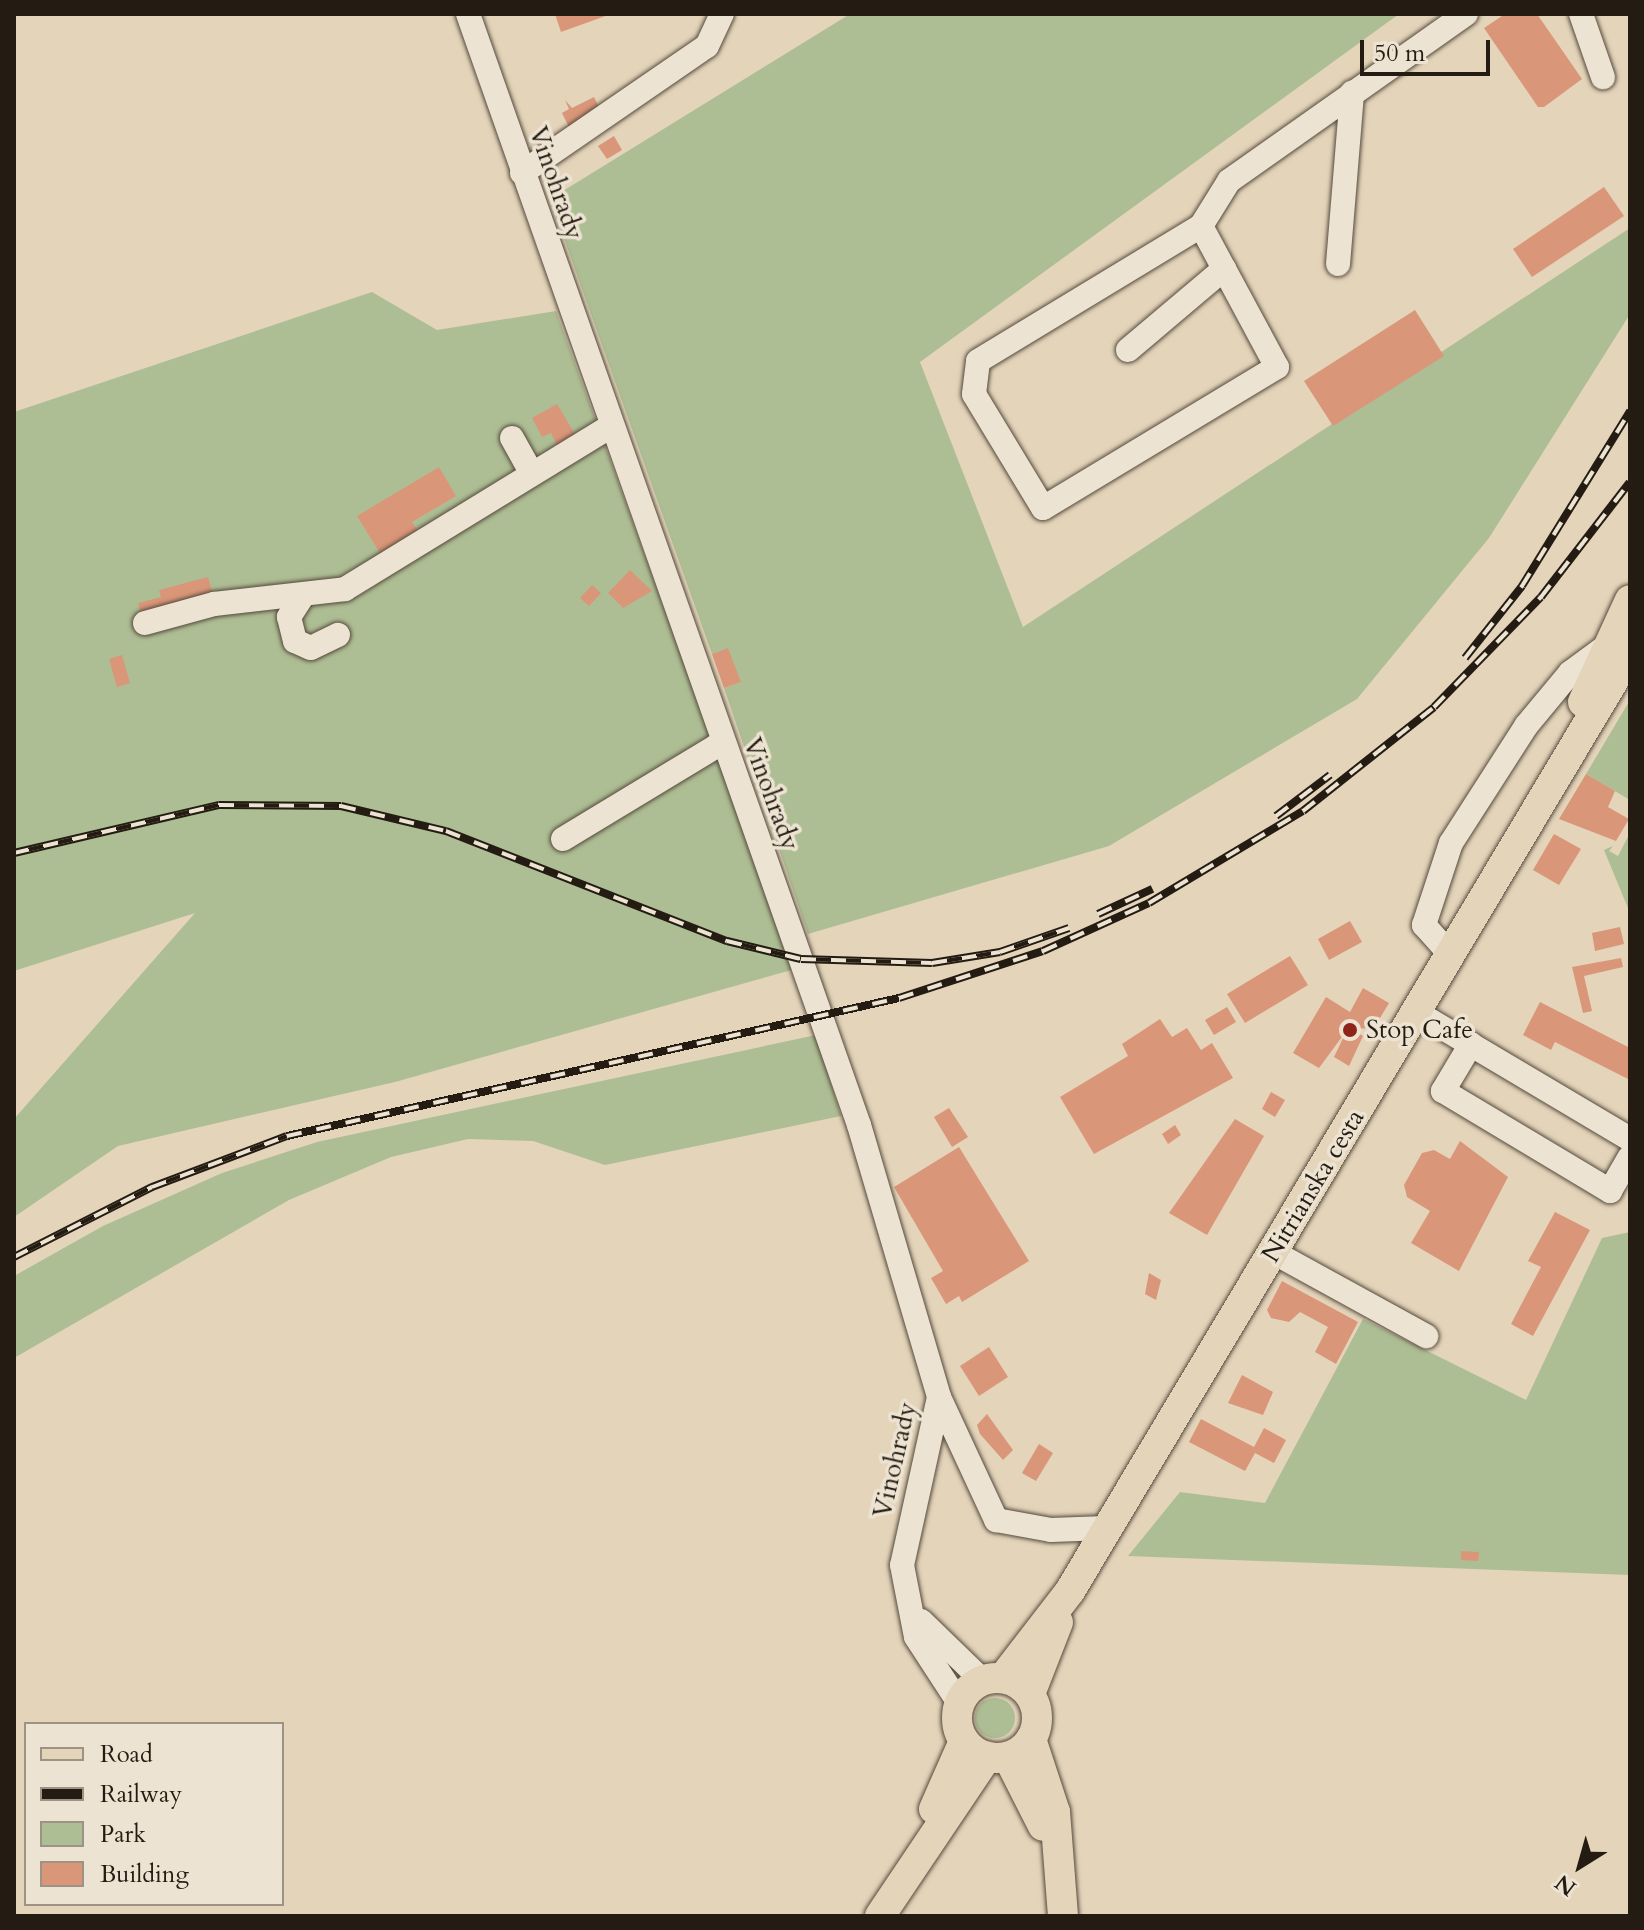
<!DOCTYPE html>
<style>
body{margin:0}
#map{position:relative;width:1644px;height:1930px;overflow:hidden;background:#e4d4ba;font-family:Cardo,serif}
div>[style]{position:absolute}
.green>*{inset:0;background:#aebe94}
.round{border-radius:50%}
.building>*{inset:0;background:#da9679}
.roads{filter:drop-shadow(0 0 2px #544a3c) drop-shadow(0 0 2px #544a3c)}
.minor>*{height:24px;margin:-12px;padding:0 12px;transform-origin:12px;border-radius:12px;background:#ede3d2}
.major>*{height:30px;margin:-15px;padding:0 15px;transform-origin:15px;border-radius:15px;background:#e4d4ba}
.major>.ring{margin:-15px;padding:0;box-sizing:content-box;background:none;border:30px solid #e4d4ba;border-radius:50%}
.rail>*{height:8px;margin-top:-4px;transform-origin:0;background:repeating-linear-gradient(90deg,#ede3d2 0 15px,#241c12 0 30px);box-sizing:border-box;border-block:2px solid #241c12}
.dots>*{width:22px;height:22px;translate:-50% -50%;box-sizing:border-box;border:4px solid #ede3d2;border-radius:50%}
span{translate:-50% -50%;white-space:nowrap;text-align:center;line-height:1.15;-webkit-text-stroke:7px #ede3d2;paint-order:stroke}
.street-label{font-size:26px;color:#241c12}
.poi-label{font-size:26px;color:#241c12}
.left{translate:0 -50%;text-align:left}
.frame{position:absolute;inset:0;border:16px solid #241c12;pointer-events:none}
.legend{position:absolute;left:24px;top:1722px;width:260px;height:184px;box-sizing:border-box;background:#ede3d2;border:2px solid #9d9385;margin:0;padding:10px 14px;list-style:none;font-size:24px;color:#241c12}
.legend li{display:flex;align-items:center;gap:16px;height:40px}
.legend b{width:40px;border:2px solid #9d9385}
.north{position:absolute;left:1540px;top:1826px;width:80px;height:80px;-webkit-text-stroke:6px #ede3d2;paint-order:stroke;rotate:217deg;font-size:22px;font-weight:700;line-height:32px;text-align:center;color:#241c12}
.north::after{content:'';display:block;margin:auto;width:28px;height:36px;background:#241c12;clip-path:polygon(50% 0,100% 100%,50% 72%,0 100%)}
.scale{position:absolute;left:1360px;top:40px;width:130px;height:36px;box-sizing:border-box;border:4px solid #241c12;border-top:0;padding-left:10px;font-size:24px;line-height:28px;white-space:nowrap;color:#241c12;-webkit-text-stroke:6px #ede3d2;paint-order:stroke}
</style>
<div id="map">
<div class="green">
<i style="clip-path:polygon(850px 14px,1399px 14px,920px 362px,1023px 627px,1630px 228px,1630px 314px,1489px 538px,1357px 699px,1109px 846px,808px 934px,724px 688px,740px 682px,728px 649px,712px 654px,550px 199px)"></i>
<i style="clip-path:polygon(372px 292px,437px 330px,556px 311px,795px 969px,395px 1082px,118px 1146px,14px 1217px,14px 1119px,195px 913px,14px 971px,14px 412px)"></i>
<i style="clip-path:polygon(1630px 700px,1630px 800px,1586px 774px)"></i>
<i style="clip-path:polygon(1630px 833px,1630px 913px,1604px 850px,1613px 846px,1609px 851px,1618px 856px)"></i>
<i style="clip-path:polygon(816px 1035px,841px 1116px,605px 1165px,533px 1141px,468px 1139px,391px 1157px,289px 1200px,14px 1358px,14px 1276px,103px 1226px,222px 1173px,317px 1142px)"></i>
<i style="clip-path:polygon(1630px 1232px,1630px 1575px,1128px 1556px,1180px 1492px,1265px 1503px,1363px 1319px,1526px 1400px,1602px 1238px)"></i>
<i class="round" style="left:975px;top:1698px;width:40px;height:40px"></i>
</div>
<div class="building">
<i style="clip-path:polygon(555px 14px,611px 14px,561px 32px)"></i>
<i style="clip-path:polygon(1505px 14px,1537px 14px,1582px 79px,1544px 107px,1538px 107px,1484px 28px)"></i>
<i style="clip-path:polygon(594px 97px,601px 111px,569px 127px,562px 113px,569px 109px,565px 100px,572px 108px)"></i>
<i style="clip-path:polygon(614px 136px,622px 150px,607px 159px,598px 146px)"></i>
<i style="clip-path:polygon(1604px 187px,1624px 216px,1532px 277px,1513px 249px)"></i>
<i style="clip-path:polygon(1415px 310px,1444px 356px,1333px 426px,1304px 381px)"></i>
<i style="clip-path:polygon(557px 404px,579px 441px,560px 452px,551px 433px,542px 437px,532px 418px)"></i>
<i style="clip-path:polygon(439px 467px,456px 496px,412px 522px,417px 530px,380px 553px,357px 516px)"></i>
<i style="clip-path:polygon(630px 570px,652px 591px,623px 608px,608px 593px)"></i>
<i style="clip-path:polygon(208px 577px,213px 595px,141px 615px,138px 603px,161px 597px,159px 590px)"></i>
<i style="clip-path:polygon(592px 585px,601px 593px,589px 606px,580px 598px)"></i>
<i style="clip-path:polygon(728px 648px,741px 682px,724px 688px,712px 654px)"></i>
<i style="clip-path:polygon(122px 655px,130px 683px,117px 687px,109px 659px)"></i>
<i style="clip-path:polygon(1586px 774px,1615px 791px,1608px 807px,1629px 819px,1616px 841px,1559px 819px)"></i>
<i style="clip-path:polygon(1554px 834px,1581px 849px,1559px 885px,1533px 870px)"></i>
<i style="clip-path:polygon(1350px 921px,1362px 942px,1329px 960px,1318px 939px)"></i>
<i style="clip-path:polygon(1620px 927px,1624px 944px,1595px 951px,1592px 933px)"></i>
<i style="clip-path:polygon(1290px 956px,1308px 985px,1245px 1023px,1227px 994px)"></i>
<i style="clip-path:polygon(1621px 958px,1623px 967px,1584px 976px,1592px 1011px,1583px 1013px,1572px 967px)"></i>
<i style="clip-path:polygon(1363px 988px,1389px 1003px,1374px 1028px,1351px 1029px,1363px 1036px,1349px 1066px,1334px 1057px,1347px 1030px,1319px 1068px,1293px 1053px,1326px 997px,1350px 1012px)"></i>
<i style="clip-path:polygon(1540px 1002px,1630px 1048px,1630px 1080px,1555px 1042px,1551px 1050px,1523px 1035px)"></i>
<i style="clip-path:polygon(1227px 1007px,1236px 1022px,1214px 1035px,1205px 1020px)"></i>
<i style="clip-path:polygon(1160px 1019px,1172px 1037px,1187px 1028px,1201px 1050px,1212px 1043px,1233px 1078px,1094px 1154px,1060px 1097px,1128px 1056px,1122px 1044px)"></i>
<i style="clip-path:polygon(1271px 1092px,1285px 1100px,1275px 1117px,1262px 1109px)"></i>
<i style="clip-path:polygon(949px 1108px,968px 1137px,952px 1147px,934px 1117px)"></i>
<i style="clip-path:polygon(1235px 1119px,1264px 1136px,1207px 1235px,1169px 1213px)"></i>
<i style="clip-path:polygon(1175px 1125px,1181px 1135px,1168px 1144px,1162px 1134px)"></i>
<i style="clip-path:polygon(1460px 1141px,1508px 1177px,1459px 1271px,1411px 1243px,1430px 1211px,1407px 1197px,1404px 1185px,1422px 1153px,1434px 1150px,1450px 1159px)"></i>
<i style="clip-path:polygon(959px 1147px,1029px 1261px,962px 1302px,959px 1296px,946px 1304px,931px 1278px,943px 1271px,894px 1187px)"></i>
<i style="clip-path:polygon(1555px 1212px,1590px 1230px,1533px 1336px,1511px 1324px,1541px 1267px,1528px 1261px)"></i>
<i style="clip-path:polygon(1149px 1273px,1161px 1280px,1156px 1300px,1145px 1294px)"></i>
<i style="clip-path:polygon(1282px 1281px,1358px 1322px,1336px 1364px,1315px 1352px,1328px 1327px,1300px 1312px,1289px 1322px,1271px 1318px,1267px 1310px)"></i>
<i style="clip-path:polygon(989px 1347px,1008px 1377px,979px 1396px,960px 1366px)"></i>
<i style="clip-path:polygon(1242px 1375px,1273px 1392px,1263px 1415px,1228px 1403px)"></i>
<i style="clip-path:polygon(987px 1414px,1013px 1450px,1003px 1460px,980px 1434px,977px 1425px)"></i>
<i style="clip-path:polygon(1201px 1419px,1254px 1447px,1264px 1428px,1286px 1440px,1274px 1463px,1255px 1453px,1245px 1471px,1189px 1442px)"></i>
<i style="clip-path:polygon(1039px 1444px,1053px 1453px,1036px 1481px,1022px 1473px)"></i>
<i style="clip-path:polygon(1461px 1551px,1479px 1552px,1478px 1561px,1461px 1560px)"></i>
</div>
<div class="roads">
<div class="minor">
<i style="left:468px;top:14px;width:1178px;rotate:70.61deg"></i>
<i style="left:859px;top:1125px;width:284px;rotate:73.6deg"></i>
<i style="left:939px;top:1397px;width:172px;rotate:102.4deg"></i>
<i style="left:902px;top:1565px;width:73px;rotate:79deg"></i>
<i style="left:916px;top:1637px;width:79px;rotate:56.9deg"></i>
<i style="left:1581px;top:14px;width:67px;rotate:70.8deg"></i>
<i style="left:522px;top:173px;width:224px;rotate:-34.5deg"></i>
<i style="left:707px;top:46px;width:35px;rotate:-65deg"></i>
<i style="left:1201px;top:226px;width:160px;rotate:61.7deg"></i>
<i style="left:1277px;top:367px;width:273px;rotate:148.9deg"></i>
<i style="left:1043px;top:508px;width:133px;rotate:-121.2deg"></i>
<i style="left:974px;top:394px;width:33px;rotate:-83deg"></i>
<i style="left:978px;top:361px;width:261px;rotate:-31.2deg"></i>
<i style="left:1201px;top:226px;width:53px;rotate:-58.1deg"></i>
<i style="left:1229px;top:181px;width:290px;rotate:-35.2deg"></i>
<i style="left:1338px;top:264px;width:172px;rotate:-85.3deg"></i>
<i style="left:1128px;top:350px;width:126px;rotate:-40.2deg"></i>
<i style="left:512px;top:438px;width:41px;rotate:60.9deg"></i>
<i style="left:302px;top:597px;width:24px;rotate:123deg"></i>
<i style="left:289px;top:617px;width:25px;rotate:76deg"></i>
<i style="left:295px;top:641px;width:17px;rotate:24deg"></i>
<i style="left:311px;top:648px;width:30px;rotate:-26deg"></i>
<i style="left:145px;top:623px;width:72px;rotate:-15.4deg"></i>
<i style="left:214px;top:604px;width:132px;rotate:-6.5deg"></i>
<i style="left:345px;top:589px;width:312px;rotate:-31.5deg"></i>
<i style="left:563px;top:839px;width:187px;rotate:-31.2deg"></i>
<i style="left:1450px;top:954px;width:39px;rotate:-132deg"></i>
<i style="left:1424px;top:925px;width:86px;rotate:-71.8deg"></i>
<i style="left:1451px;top:843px;width:139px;rotate:-57.3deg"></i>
<i style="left:1526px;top:726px;width:69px;rotate:-50.3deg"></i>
<i style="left:1570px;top:673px;width:44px;rotate:-36.6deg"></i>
<i style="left:1416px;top:1012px;width:249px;rotate:30.7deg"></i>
<i style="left:1471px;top:1044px;width:55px;rotate:120.8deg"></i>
<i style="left:1443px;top:1091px;width:195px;rotate:30.9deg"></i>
<i style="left:1610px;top:1191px;width:39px;rotate:-60deg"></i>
<i style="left:1273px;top:1252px;width:175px;rotate:28.8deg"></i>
<i style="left:939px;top:1397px;width:136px;rotate:65.1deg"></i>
<i style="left:996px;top:1520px;width:56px;rotate:10.3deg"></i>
<i style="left:1051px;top:1530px;width:55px;rotate:-2.1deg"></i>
<i style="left:921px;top:1621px;width:85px;rotate:44deg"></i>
</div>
<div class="major">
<i style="left:1583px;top:702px;width:112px;rotate:-65.3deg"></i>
<i class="ring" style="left:957px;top:1678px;width:50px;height:50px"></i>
<i style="left:1003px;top:1678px;width:110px;rotate:-52.4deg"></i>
<i style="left:1070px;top:1591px;width:1092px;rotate:-59.16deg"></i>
<i style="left:1030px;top:1694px;width:77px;rotate:-68.7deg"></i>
<i style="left:1031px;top:1739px;width:77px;rotate:71.8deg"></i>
<i style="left:1055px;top:1812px;width:104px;rotate:85.6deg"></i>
<i style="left:1008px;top:1757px;width:77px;rotate:63.1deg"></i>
<i style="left:934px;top:1809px;width:74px;rotate:-66.2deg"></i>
<i style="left:880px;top:1916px;width:192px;rotate:-56.1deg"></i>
</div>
</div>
<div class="rail">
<i style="left:1465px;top:658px;width:92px;rotate:-51.6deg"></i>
<i style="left:1522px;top:586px;width:206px;rotate:-58.3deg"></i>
<i style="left:1276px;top:816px;width:68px;rotate:-37.2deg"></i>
<i style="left:14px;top:853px;width:211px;rotate:-13.2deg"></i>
<i style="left:219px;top:805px;width:122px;rotate:0.5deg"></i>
<i style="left:341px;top:806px;width:108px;rotate:13.4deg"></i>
<i style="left:446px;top:831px;width:302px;rotate:21.4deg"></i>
<i style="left:727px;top:941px;width:76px;rotate:13.7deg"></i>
<i style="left:801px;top:959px;width:131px;rotate:1.7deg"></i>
<i style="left:932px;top:963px;width:69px;rotate:-9.2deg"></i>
<i style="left:1000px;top:952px;width:73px;rotate:-19.2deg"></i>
<i style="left:1098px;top:914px;width:60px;rotate:-24.8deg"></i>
<i style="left:14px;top:1257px;width:155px;rotate:-26.9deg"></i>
<i style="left:152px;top:1187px;width:144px;rotate:-20.7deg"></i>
<i style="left:287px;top:1136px;width:627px;rotate:-12.71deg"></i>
<i style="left:899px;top:998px;width:151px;rotate:-18.1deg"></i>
<i style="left:1043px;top:951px;width:116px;rotate:-24.4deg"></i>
<i style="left:1149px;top:903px;width:179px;rotate:-30.9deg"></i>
<i style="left:1303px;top:811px;width:167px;rotate:-38.4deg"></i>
<i style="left:1434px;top:707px;width:153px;rotate:-45.8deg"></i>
<i style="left:1541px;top:597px;width:145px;rotate:-52.3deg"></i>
</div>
<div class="dots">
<i style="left:1350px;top:1030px;background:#8f2418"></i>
</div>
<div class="street-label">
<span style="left:556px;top:183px;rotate:71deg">Vinohrady</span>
<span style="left:771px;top:794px;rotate:70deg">Vinohrady</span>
<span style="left:1313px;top:1186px;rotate:-59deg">Nitrianska cesta</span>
<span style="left:895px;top:1460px;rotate:-77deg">Vinohrady</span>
</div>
<div class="poi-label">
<span class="left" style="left:1366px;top:1030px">Stop Cafe</span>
</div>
<div class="frame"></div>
<ul class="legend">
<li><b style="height:10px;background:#e4d4ba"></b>Road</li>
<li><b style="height:10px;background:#241c12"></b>Railway</li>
<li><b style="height:22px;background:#aebe94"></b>Park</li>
<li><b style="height:22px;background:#da9679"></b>Building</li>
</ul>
<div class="north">N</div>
<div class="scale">50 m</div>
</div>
